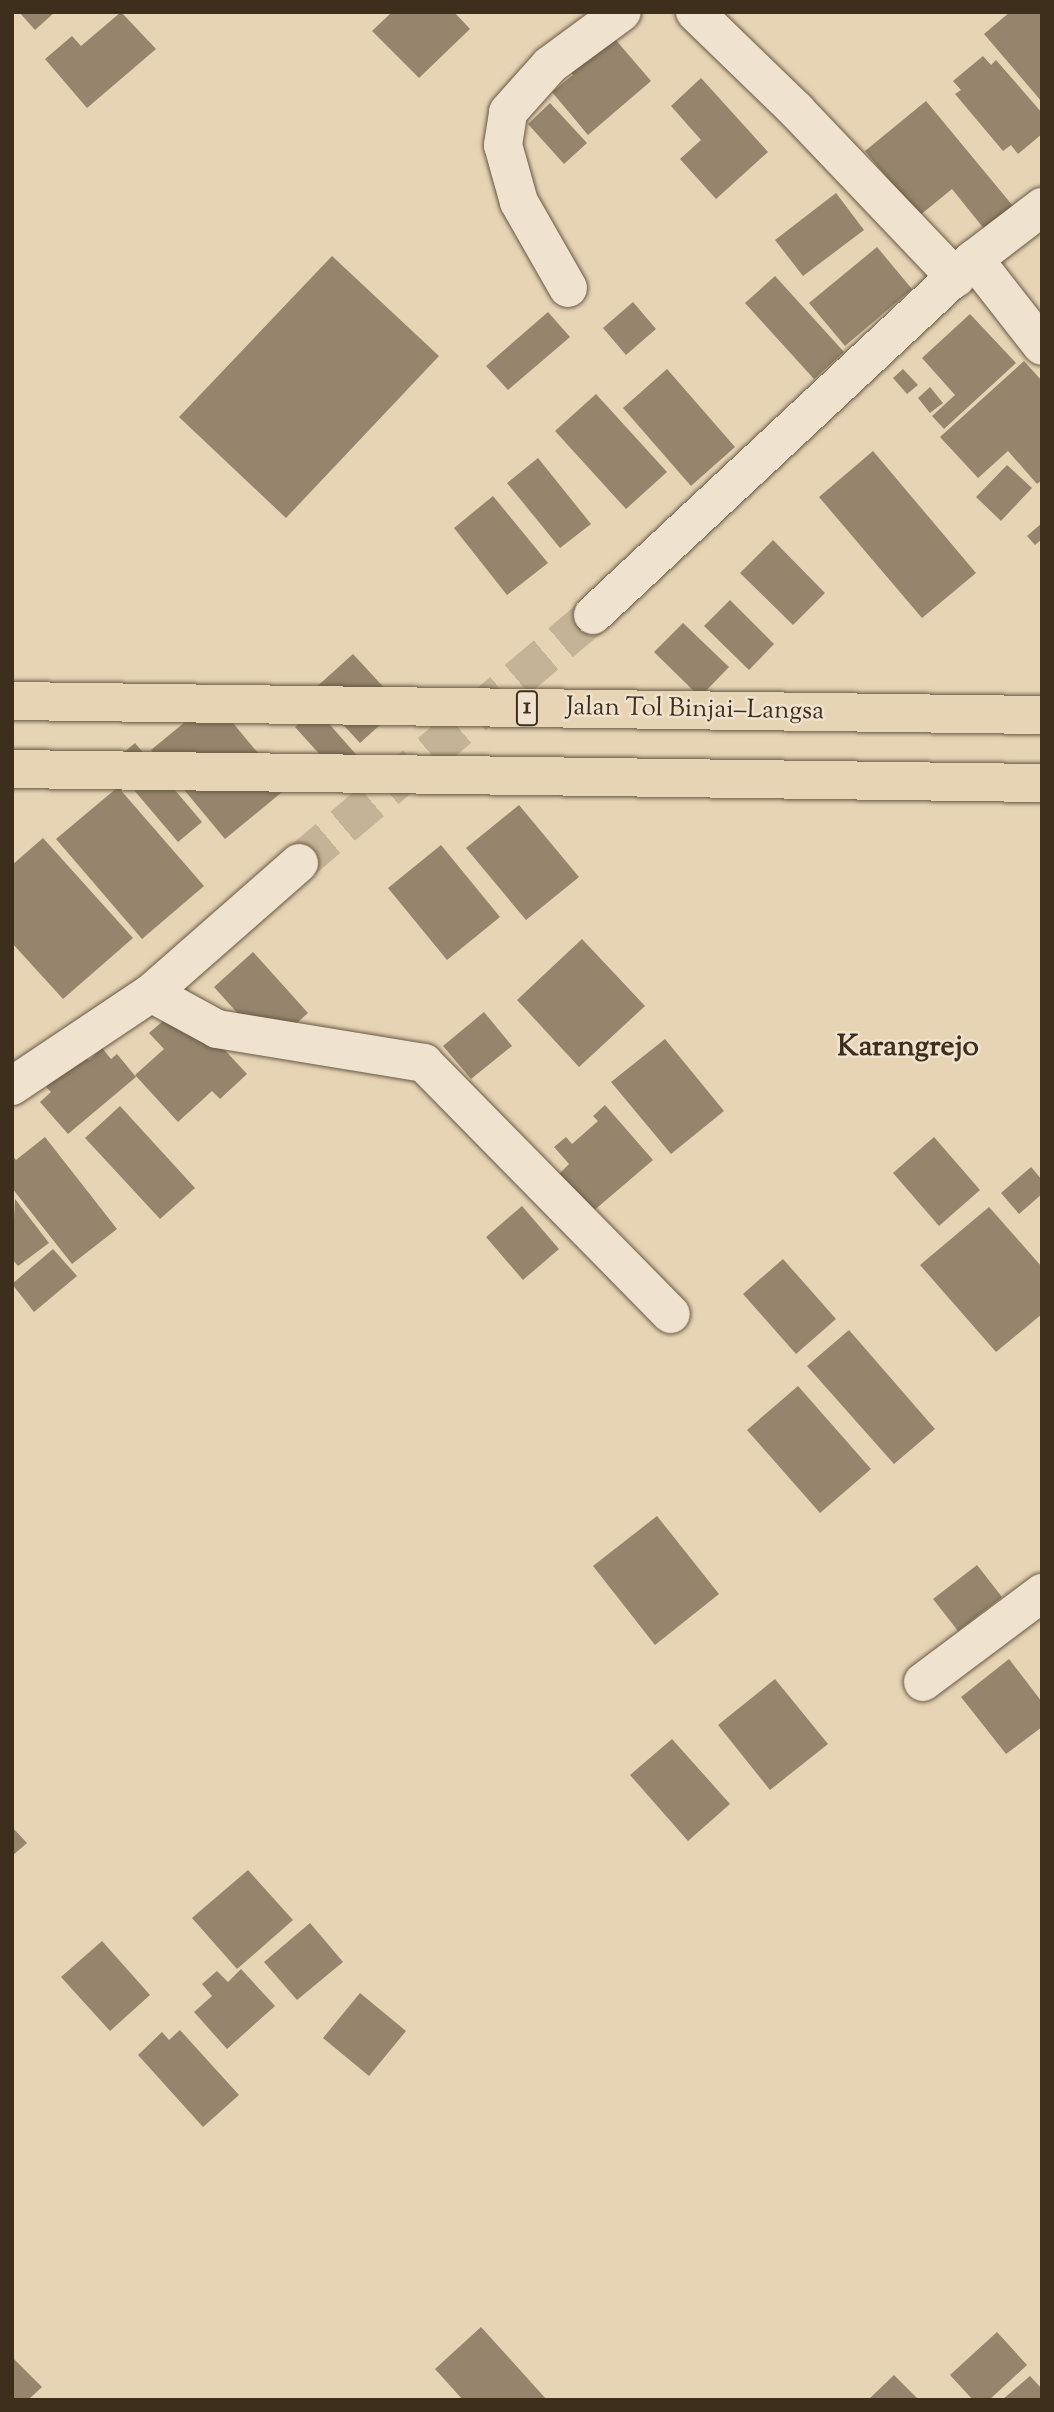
<!DOCTYPE html>
<meta charset="utf-8">
<style>
body{margin:0}
#map{position:relative;width:1054px;height:2412px;overflow:hidden;background:#e7d4b5;font-family:"Sorts Mill Goudy",serif}
div>[style]{position:absolute}
.building>*{inset:0;background:#96856c}
.minor-tunnel>*{height:38px;margin-top:-19px;transform-origin:0;background:repeating-linear-gradient(90deg,#c5b397 0 38px,transparent 0 57px)}
.roads{filter:drop-shadow(0 0 2px #685843) drop-shadow(0 0 2px #685843)}
.minor>*{height:38px;margin:-19px;padding:0 19px;transform-origin:19px;border-radius:19px;background:#efe3cf}
.motorway>*{height:38px;margin:-19px;padding:0 19px;transform-origin:19px;border-radius:19px;background:#e7d4b5}
span{translate:-50% -50%;white-space:nowrap;text-align:center;line-height:1.15;-webkit-text-stroke:5px #efe3cf;paint-order:stroke}
.shield-label span{padding:2px 5px;background:#efe3cf;border:2px solid;border-radius:5px;-webkit-text-stroke-width:0}
.shield-label{font-size:24px;color:#3e2f1d;font-weight:700}
.street-label{font-size:26px;color:#3e2f1d}
.quarter-label{font-size:30px;color:#3e2f1d;font-weight:700}
.frame{position:absolute;inset:0;border:14px solid #3e2f1d;pointer-events:none}
</style>
<div id="map">
<div class="building">
<i style="clip-path:polygon(19px 12px,55px 12px,35px 30px)"></i>
<i style="clip-path:polygon(121px 12px,156px 49px,87px 108px,45px 59px,72px 36px,81px 46px)"></i>
<i style="clip-path:polygon(392px 12px,454px 12px,470px 29px,419px 78px,372px 31px)"></i>
<i style="clip-path:polygon(1010px 12px,1042px 12px,1042px 102px,984px 34px)"></i>
<i style="clip-path:polygon(615px 39px,651px 81px,588px 135px,552px 92px,573px 75px,564px 64px)"></i>
<i style="clip-path:polygon(983px 56px,991px 65px,996px 60px,1042px 113px,1042px 134px,1018px 154px,1011px 145px,1003px 151px,955px 94px,961px 90px,953px 81px)"></i>
<i style="clip-path:polygon(701px 78px,768px 152px,716px 199px,680px 159px,701px 140px,671px 106px)"></i>
<i style="clip-path:polygon(926px 101px,1013px 206px,985px 230px,952px 189px,919px 216px,865px 151px)"></i>
<i style="clip-path:polygon(550px 103px,587px 143px,564px 164px,528px 124px)"></i>
<i style="clip-path:polygon(836px 193px,864px 230px,803px 276px,775px 240px)"></i>
<i style="clip-path:polygon(877px 247px,912px 289px,845px 346px,809px 303px)"></i>
<i style="clip-path:polygon(332px 256px,439px 356px,286px 518px,179px 417px)"></i>
<i style="clip-path:polygon(775px 276px,844px 352px,814px 379px,745px 303px)"></i>
<i style="clip-path:polygon(633px 302px,656px 329px,626px 355px,603px 328px)"></i>
<i style="clip-path:polygon(548px 312px,570px 337px,508px 390px,486px 366px)"></i>
<i style="clip-path:polygon(970px 314px,1016px 363px,944px 429px,932px 416px,955px 395px,922px 358px)"></i>
<i style="clip-path:polygon(1024px 361px,1042px 381px,1042px 480px,1037px 484px,1008px 451px,978px 478px,940px 437px)"></i>
<i style="clip-path:polygon(667px 369px,735px 447px,691px 486px,623px 408px)"></i>
<i style="clip-path:polygon(903px 369px,918px 385px,907px 394px,893px 378px)"></i>
<i style="clip-path:polygon(930px 387px,943px 403px,930px 413px,918px 398px)"></i>
<i style="clip-path:polygon(596px 394px,667px 472px,626px 509px,555px 431px)"></i>
<i style="clip-path:polygon(873px 451px,976px 573px,922px 618px,819px 497px)"></i>
<i style="clip-path:polygon(538px 458px,591px 524px,560px 548px,507px 483px)"></i>
<i style="clip-path:polygon(1007px 465px,1032px 488px,1001px 521px,976px 497px)"></i>
<i style="clip-path:polygon(493px 496px,548px 563px,507px 595px,454px 528px)"></i>
<i style="clip-path:polygon(1042px 523px,1042px 539px,1035px 545px,1027px 536px)"></i>
<i style="clip-path:polygon(773px 540px,825px 593px,793px 625px,740px 573px)"></i>
<i style="clip-path:polygon(730px 600px,774px 644px,749px 670px,704px 626px)"></i>
<i style="clip-path:polygon(683px 623px,729px 667px,700px 697px,654px 652px)"></i>
<i style="clip-path:polygon(353px 654px,401px 706px,360px 743px,312px 691px)"></i>
<i style="clip-path:polygon(213px 699px,287px 788px,225px 839px,151px 750px)"></i>
<i style="clip-path:polygon(316px 709px,361px 760px,341px 778px,295px 727px)"></i>
<i style="clip-path:polygon(135px 743px,202px 822px,178px 842px,111px 763px)"></i>
<i style="clip-path:polygon(118px 787px,204px 886px,142px 939px,56px 839px)"></i>
<i style="clip-path:polygon(519px 805px,579px 877px,526px 920px,466px 848px)"></i>
<i style="clip-path:polygon(43px 838px,133px 938px,63px 999px,12px 943px,12px 865px)"></i>
<i style="clip-path:polygon(441px 845px,500px 917px,447px 960px,388px 888px)"></i>
<i style="clip-path:polygon(582px 939px,645px 1006px,579px 1067px,517px 1000px)"></i>
<i style="clip-path:polygon(253px 952px,308px 1013px,269px 1048px,214px 987px)"></i>
<i style="clip-path:polygon(176px 1010px,196px 1019px,247px 1074px,220px 1099px,212px 1091px,178px 1122px,135px 1075px,164px 1049px,149px 1033px)"></i>
<i style="clip-path:polygon(484px 1012px,512px 1046px,471px 1079px,443px 1046px)"></i>
<i style="clip-path:polygon(665px 1039px,724px 1111px,671px 1154px,611px 1082px)"></i>
<i style="clip-path:polygon(102px 1048px,111px 1059px,117px 1054px,136px 1077px,68px 1134px,40px 1102px,51px 1092px,46px 1087px,83px 1054px,89px 1060px)"></i>
<i style="clip-path:polygon(605px 1105px,653px 1160px,591px 1213px,558px 1175px,569px 1164px,554px 1147px,566px 1137px,572px 1144px,598px 1121px,593px 1116px)"></i>
<i style="clip-path:polygon(120px 1106px,195px 1188px,160px 1219px,85px 1138px)"></i>
<i style="clip-path:polygon(45px 1137px,117px 1229px,72px 1264px,12px 1188px,12px 1155px,16px 1160px)"></i>
<i style="clip-path:polygon(934px 1137px,980px 1190px,939px 1226px,893px 1173px)"></i>
<i style="clip-path:polygon(1031px 1167px,1042px 1180px,1042px 1194px,1019px 1214px,1001px 1193px)"></i>
<i style="clip-path:polygon(15px 1199px,49px 1243px,18px 1266px,12px 1259px)"></i>
<i style="clip-path:polygon(522px 1206px,559px 1249px,523px 1280px,486px 1237px)"></i>
<i style="clip-path:polygon(989px 1207px,1042px 1267px,1042px 1314px,996px 1352px,920px 1265px)"></i>
<i style="clip-path:polygon(53px 1249px,77px 1276px,34px 1312px,12px 1284px)"></i>
<i style="clip-path:polygon(783px 1259px,836px 1319px,796px 1354px,743px 1294px)"></i>
<i style="clip-path:polygon(849px 1330px,935px 1429px,894px 1464px,807px 1366px)"></i>
<i style="clip-path:polygon(798px 1386px,871px 1469px,820px 1513px,747px 1430px)"></i>
<i style="clip-path:polygon(657px 1516px,719px 1594px,655px 1645px,593px 1566px)"></i>
<i style="clip-path:polygon(977px 1565px,1002px 1597px,958px 1631px,933px 1599px)"></i>
<i style="clip-path:polygon(1009px 1659px,1042px 1702px,1042px 1727px,1006px 1754px,961px 1697px)"></i>
<i style="clip-path:polygon(775px 1679px,828px 1744px,770px 1790px,718px 1725px)"></i>
<i style="clip-path:polygon(672px 1739px,730px 1804px,688px 1841px,630px 1775px)"></i>
<i style="clip-path:polygon(12px 1827px,27px 1843px,12px 1856px)"></i>
<i style="clip-path:polygon(248px 1870px,293px 1920px,237px 1969px,192px 1918px)"></i>
<i style="clip-path:polygon(310px 1923px,343px 1962px,297px 2000px,264px 1962px)"></i>
<i style="clip-path:polygon(102px 1941px,150px 1995px,110px 2031px,61px 1977px)"></i>
<i style="clip-path:polygon(241px 1969px,275px 2006px,227px 2049px,194px 2012px,212px 1996px,202px 1984px,217px 1971px,228px 1982px)"></i>
<i style="clip-path:polygon(360px 1993px,406px 2031px,369px 2076px,323px 2038px)"></i>
<i style="clip-path:polygon(180px 2030px,239px 2095px,203px 2127px,138px 2055px,162px 2032px,169px 2040px)"></i>
<i style="clip-path:polygon(481px 2327px,547px 2400px,463px 2400px,435px 2369px)"></i>
<i style="clip-path:polygon(997px 2332px,1027px 2365px,989px 2400px,973px 2400px,950px 2375px)"></i>
<i style="clip-path:polygon(12px 2357px,42px 2387px,28px 2400px,12px 2400px)"></i>
<i style="clip-path:polygon(894px 2375px,919px 2400px,868px 2400px)"></i>
<i style="clip-path:polygon(1030px 2376px,1042px 2389px,1042px 2400px,1002px 2400px)"></i>
</div>
<div class="minor-tunnel">
<i style="left:299px;top:863px;width:385px;rotate:-40.1deg"></i>
</div>
<div class="roads">
<div class="minor">
<i style="left:695px;top:12px;width:141px;rotate:44.1deg"></i>
<i style="left:796px;top:110px;width:232px;rotate:46.4deg"></i>
<i style="left:974px;top:259px;width:110px;rotate:52deg"></i>
<i style="left:568px;top:288px;width:99px;rotate:-119.7deg"></i>
<i style="left:519px;top:202px;width:59px;rotate:-105.7deg"></i>
<i style="left:503px;top:145px;width:33px;rotate:-81deg"></i>
<i style="left:508px;top:112px;width:63px;rotate:-48.2deg"></i>
<i style="left:550px;top:65px;width:89px;rotate:-36.4deg"></i>
<i style="left:593px;top:615px;width:521px;rotate:-43.06deg"></i>
<i style="left:974px;top:259px;width:86px;rotate:-37.4deg"></i>
<i style="left:151px;top:993px;width:75px;rotate:28.6deg"></i>
<i style="left:217px;top:1029px;width:210px;rotate:9.3deg"></i>
<i style="left:424px;top:1063px;width:352px;rotate:45.5deg"></i>
<i style="left:12px;top:1086px;width:167px;rotate:-33.8deg"></i>
<i style="left:151px;top:993px;width:197px;rotate:-41.3deg"></i>
<i style="left:923px;top:1682px;width:149px;rotate:-36.8deg"></i>
</div>
<div class="motorway">
<i style="left:12px;top:701px;width:1030px;rotate:0.78deg"></i>
<i style="left:12px;top:769px;width:1030px;rotate:0.78deg"></i>
</div>
</div>
<div class="shield-label">
<span style="left:527px;top:708px">1</span>
</div>
<div class="street-label">
<span style="left:695px;top:710px;rotate:1deg">Jalan Tol Binjai–Langsa</span>
</div>
<div class="quarter-label">
<span style="left:908px;top:1048px">Karangrejo</span>
</div>
<div class="frame"></div>
</div>
